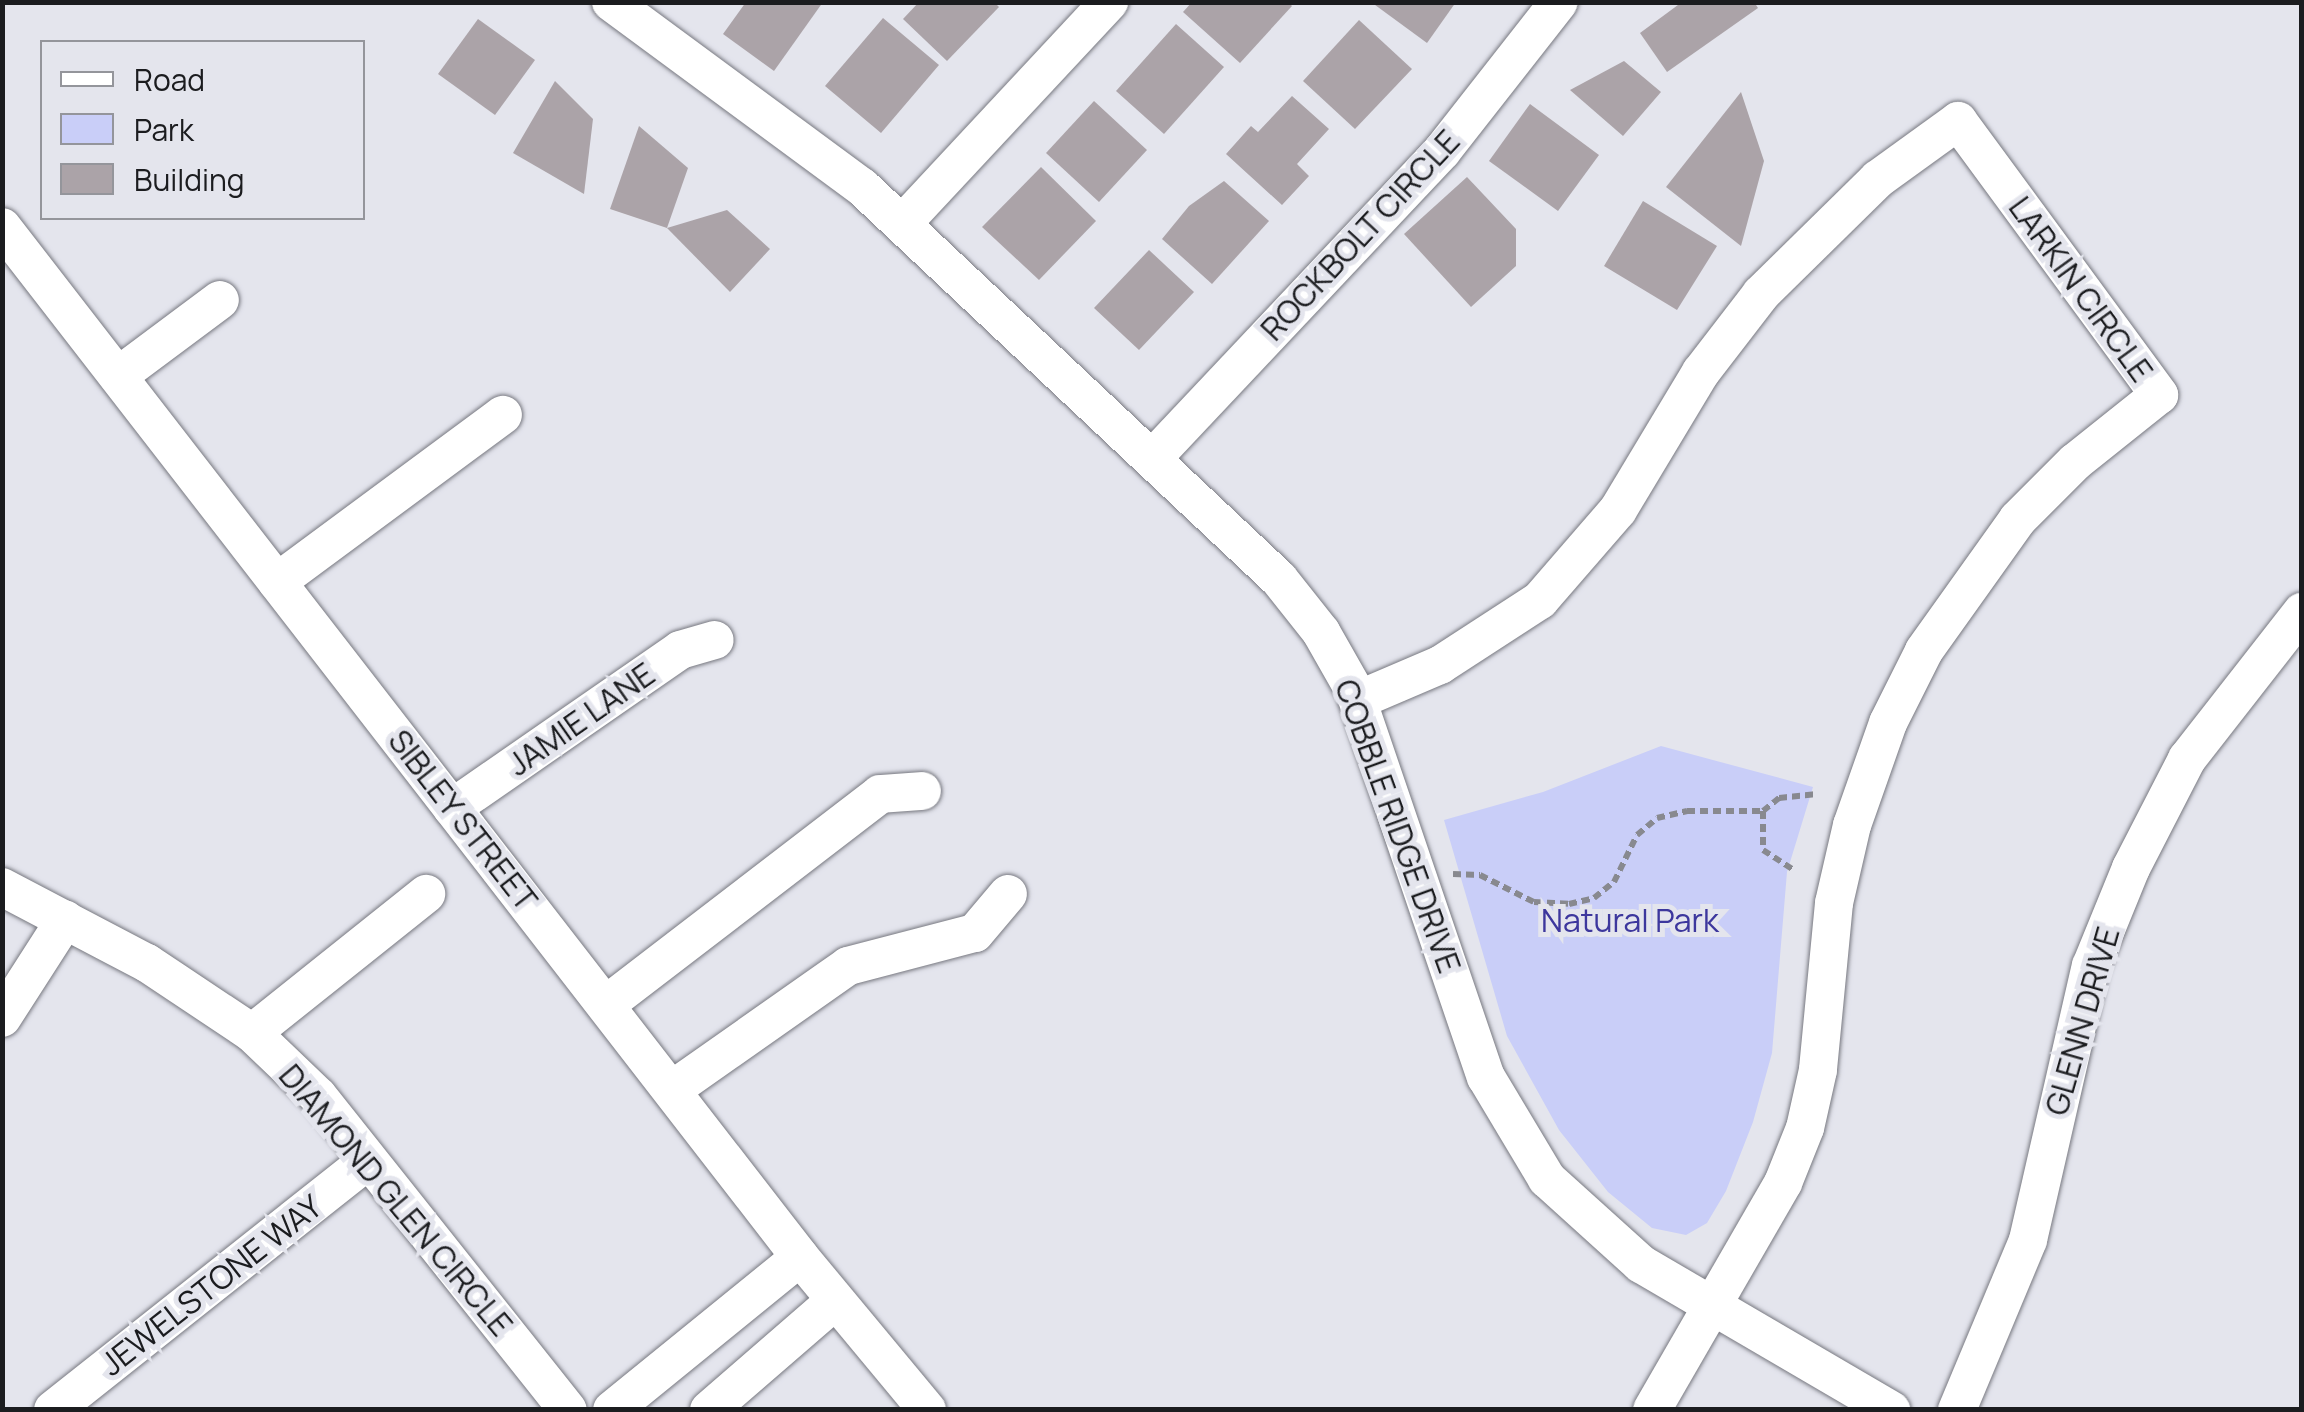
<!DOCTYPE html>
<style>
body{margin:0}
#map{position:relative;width:2304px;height:1412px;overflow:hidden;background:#e4e5ed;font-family:Manrope,sans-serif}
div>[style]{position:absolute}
.green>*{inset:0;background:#c9cef8}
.building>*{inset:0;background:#aba3a8}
.path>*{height:6px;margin-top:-3px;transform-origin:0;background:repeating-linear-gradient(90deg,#88898f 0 8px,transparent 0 13px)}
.roads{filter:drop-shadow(0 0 2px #777880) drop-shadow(0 0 2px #777880)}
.minor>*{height:38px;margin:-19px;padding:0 19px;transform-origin:19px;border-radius:19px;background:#fff}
span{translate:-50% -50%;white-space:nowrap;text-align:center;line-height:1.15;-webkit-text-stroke:10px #e4e5ed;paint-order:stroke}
.street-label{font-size:32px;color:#1b1c1f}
.park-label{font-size:32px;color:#3d379d}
.frame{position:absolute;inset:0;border:5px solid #1b1c1f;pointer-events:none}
.legend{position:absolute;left:40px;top:40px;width:325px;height:180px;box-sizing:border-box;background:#e4e5ed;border:2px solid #94959b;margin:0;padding:12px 18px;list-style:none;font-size:30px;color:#1b1c1f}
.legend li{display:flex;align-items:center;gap:20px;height:50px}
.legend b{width:50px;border:2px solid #94959b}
</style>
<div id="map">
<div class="green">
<i style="clip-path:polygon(1661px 746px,1813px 787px,1787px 872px,1772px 1053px,1753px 1122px,1726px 1191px,1707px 1223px,1686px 1235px,1652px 1228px,1608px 1192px,1559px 1130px,1507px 1036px,1444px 820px,1543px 792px)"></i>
</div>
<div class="building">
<i style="clip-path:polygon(746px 2px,823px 2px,774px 71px,723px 34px)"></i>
<i style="clip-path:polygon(919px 2px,994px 2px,999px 7px,947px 61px,903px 19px)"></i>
<i style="clip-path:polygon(1192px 2px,1288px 2px,1292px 6px,1240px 63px,1183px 12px)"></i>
<i style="clip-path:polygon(1371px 2px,1456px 2px,1427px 43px)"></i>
<i style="clip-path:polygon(1682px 2px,1754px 2px,1758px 8px,1667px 72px,1640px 33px)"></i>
<i style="clip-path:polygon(883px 18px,939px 65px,881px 133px,825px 86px)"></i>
<i style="clip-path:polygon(478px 19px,535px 60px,495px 115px,438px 74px)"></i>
<i style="clip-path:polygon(1359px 20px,1412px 69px,1355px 129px,1303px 81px)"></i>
<i style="clip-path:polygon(1176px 24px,1224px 67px,1164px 134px,1116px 91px)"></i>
<i style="clip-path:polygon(1624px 61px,1661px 92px,1623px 136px,1570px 90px)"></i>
<i style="clip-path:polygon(555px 81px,593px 119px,584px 194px,513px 153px)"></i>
<i style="clip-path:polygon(1741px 92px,1764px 161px,1741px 246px,1666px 187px)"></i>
<i style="clip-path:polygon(1292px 96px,1329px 129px,1297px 164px,1309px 176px,1282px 205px,1226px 154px,1251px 126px,1258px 132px)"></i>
<i style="clip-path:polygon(1094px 101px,1147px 150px,1099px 202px,1046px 153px)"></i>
<i style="clip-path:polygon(1530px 104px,1599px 155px,1558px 211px,1489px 161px)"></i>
<i style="clip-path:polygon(639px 126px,688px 168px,667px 228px,610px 209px)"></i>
<i style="clip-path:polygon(1041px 167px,1096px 221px,1039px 280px,982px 227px)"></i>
<i style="clip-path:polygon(1467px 177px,1516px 229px,1516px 266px,1471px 307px,1404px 234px)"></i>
<i style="clip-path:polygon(1224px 181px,1269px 221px,1212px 284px,1162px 239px,1189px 206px)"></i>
<i style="clip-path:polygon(1643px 201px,1717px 246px,1677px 310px,1604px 266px)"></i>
<i style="clip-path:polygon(727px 210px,770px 249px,730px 292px,667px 228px)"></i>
<i style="clip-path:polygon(1149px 250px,1194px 292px,1139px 350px,1094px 308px)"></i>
</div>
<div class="path">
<i style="left:1763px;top:811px;width:39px;rotate:90deg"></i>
<i style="left:1763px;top:850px;width:38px;rotate:33deg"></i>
<i style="left:1453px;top:874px;width:27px;rotate:2deg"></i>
<i style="left:1480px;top:875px;width:60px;rotate:26.6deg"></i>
<i style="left:1534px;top:902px;width:35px;rotate:3deg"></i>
<i style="left:1569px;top:904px;width:26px;rotate:-13deg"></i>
<i style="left:1594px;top:898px;width:26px;rotate:-39deg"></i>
<i style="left:1614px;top:882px;width:52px;rotate:-63.9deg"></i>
<i style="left:1637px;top:835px;width:26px;rotate:-40deg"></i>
<i style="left:1657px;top:818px;width:31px;rotate:-13deg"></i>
<i style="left:1687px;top:811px;width:76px"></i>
<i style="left:1763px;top:811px;width:21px;rotate:-39deg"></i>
<i style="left:1779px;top:798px;width:38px;rotate:-6deg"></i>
</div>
<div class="roads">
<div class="minor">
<i style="left:611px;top:2px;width:312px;rotate:36.4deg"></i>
<i style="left:862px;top:187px;width:572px;rotate:43.23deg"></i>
<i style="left:1279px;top:579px;width:68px;rotate:51.6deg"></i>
<i style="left:1321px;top:632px;width:67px;rotate:60.4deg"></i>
<i style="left:1354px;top:690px;width:409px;rotate:71.2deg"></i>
<i style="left:1486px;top:1077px;width:119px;rotate:59.1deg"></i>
<i style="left:1547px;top:1179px;width:127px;rotate:42.1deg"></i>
<i style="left:1641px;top:1264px;width:290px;rotate:30.3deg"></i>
<i style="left:902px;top:224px;width:304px;rotate:-47deg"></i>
<i style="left:2px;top:227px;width:1303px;rotate:52.23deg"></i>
<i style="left:800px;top:1257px;width:199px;rotate:50.3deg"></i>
<i style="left:118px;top:376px;width:127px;rotate:-36.7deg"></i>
<i style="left:1152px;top:459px;width:423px;rotate:-46.7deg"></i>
<i style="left:1442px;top:151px;width:189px;rotate:-51.9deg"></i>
<i style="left:277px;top:582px;width:281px;rotate:-36.5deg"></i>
<i style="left:1358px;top:700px;width:89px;rotate:-23.1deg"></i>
<i style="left:1440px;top:665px;width:119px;rotate:-33deg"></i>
<i style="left:1540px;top:600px;width:119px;rotate:-49.1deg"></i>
<i style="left:1618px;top:510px;width:161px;rotate:-59deg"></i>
<i style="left:1701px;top:372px;width:98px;rotate:-52.4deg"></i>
<i style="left:1761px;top:294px;width:164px;rotate:-44.5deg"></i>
<i style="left:1878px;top:179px;width:99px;rotate:-35.9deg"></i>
<i style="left:1958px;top:121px;width:340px;rotate:53.7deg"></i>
<i style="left:2159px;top:395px;width:107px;rotate:141.4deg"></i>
<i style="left:2075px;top:462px;width:81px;rotate:135deg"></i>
<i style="left:2018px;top:519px;width:162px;rotate:125.5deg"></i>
<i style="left:1924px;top:651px;width:80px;rotate:116.6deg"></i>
<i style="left:1888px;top:723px;width:108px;rotate:109.4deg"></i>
<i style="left:1852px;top:825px;width:80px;rotate:103deg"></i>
<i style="left:1834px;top:903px;width:168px;rotate:95.5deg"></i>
<i style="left:1818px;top:1070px;width:59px;rotate:102.6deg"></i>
<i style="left:1805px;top:1128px;width:59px;rotate:111.8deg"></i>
<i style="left:1783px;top:1183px;width:262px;rotate:120deg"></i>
<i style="left:452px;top:808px;width:277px;rotate:-34.7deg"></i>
<i style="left:680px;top:650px;width:36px;rotate:-16deg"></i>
<i style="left:2px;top:887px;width:164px;rotate:27.7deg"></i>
<i style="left:147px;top:963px;width:126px;rotate:33.7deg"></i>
<i style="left:252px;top:1033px;width:91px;rotate:43.7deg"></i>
<i style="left:318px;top:1096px;width:401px;rotate:51.5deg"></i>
<i style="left:608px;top:1003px;width:343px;rotate:-37.5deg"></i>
<i style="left:880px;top:794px;width:42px;rotate:-4.1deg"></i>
<i style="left:2px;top:1018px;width:117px;rotate:-57.3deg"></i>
<i style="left:252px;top:1033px;width:223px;rotate:-38.6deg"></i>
<i style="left:673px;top:1089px;width:214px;rotate:-35.1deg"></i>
<i style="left:848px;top:966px;width:131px;rotate:-14.6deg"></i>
<i style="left:975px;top:933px;width:51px;rotate:-49.8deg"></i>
<i style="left:53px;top:1410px;width:402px;rotate:-38.4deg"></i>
<i style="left:612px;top:1410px;width:242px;rotate:-39.1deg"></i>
<i style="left:709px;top:1410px;width:167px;rotate:-40.9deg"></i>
<i style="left:1957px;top:1410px;width:184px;rotate:-67.3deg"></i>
<i style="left:2028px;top:1240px;width:281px;rotate:-77.1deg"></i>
<i style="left:2091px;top:966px;width:106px;rotate:-67.8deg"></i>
<i style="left:2131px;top:868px;width:123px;rotate:-62.8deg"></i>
<i style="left:2187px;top:759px;width:187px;rotate:-52deg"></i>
</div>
</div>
<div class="street-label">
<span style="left:1360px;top:235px;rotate:-47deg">ROCKBOLT CIRCLE</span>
<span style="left:2081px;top:289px;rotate:54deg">LARKIN CIRCLE</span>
<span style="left:581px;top:719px;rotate:-35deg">JAMIE LANE</span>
<span style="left:463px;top:820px;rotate:52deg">SIBLEY STREET</span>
<span style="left:1398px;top:826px;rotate:70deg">COBBLE RIDGE DRIVE</span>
<span style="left:2082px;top:1021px;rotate:-74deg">GLENN DRIVE</span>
<span style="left:396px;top:1200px;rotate:50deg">DIAMOND GLEN CIRCLE</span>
<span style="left:211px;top:1285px;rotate:-38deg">JEWELSTONE WAY</span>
</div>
<div class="park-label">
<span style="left:1630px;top:920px">Natural Park</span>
</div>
<div class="frame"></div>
<ul class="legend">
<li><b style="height:12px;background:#fff"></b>Road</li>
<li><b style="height:28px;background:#c9cef8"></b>Park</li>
<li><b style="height:28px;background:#aba3a8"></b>Building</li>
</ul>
</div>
